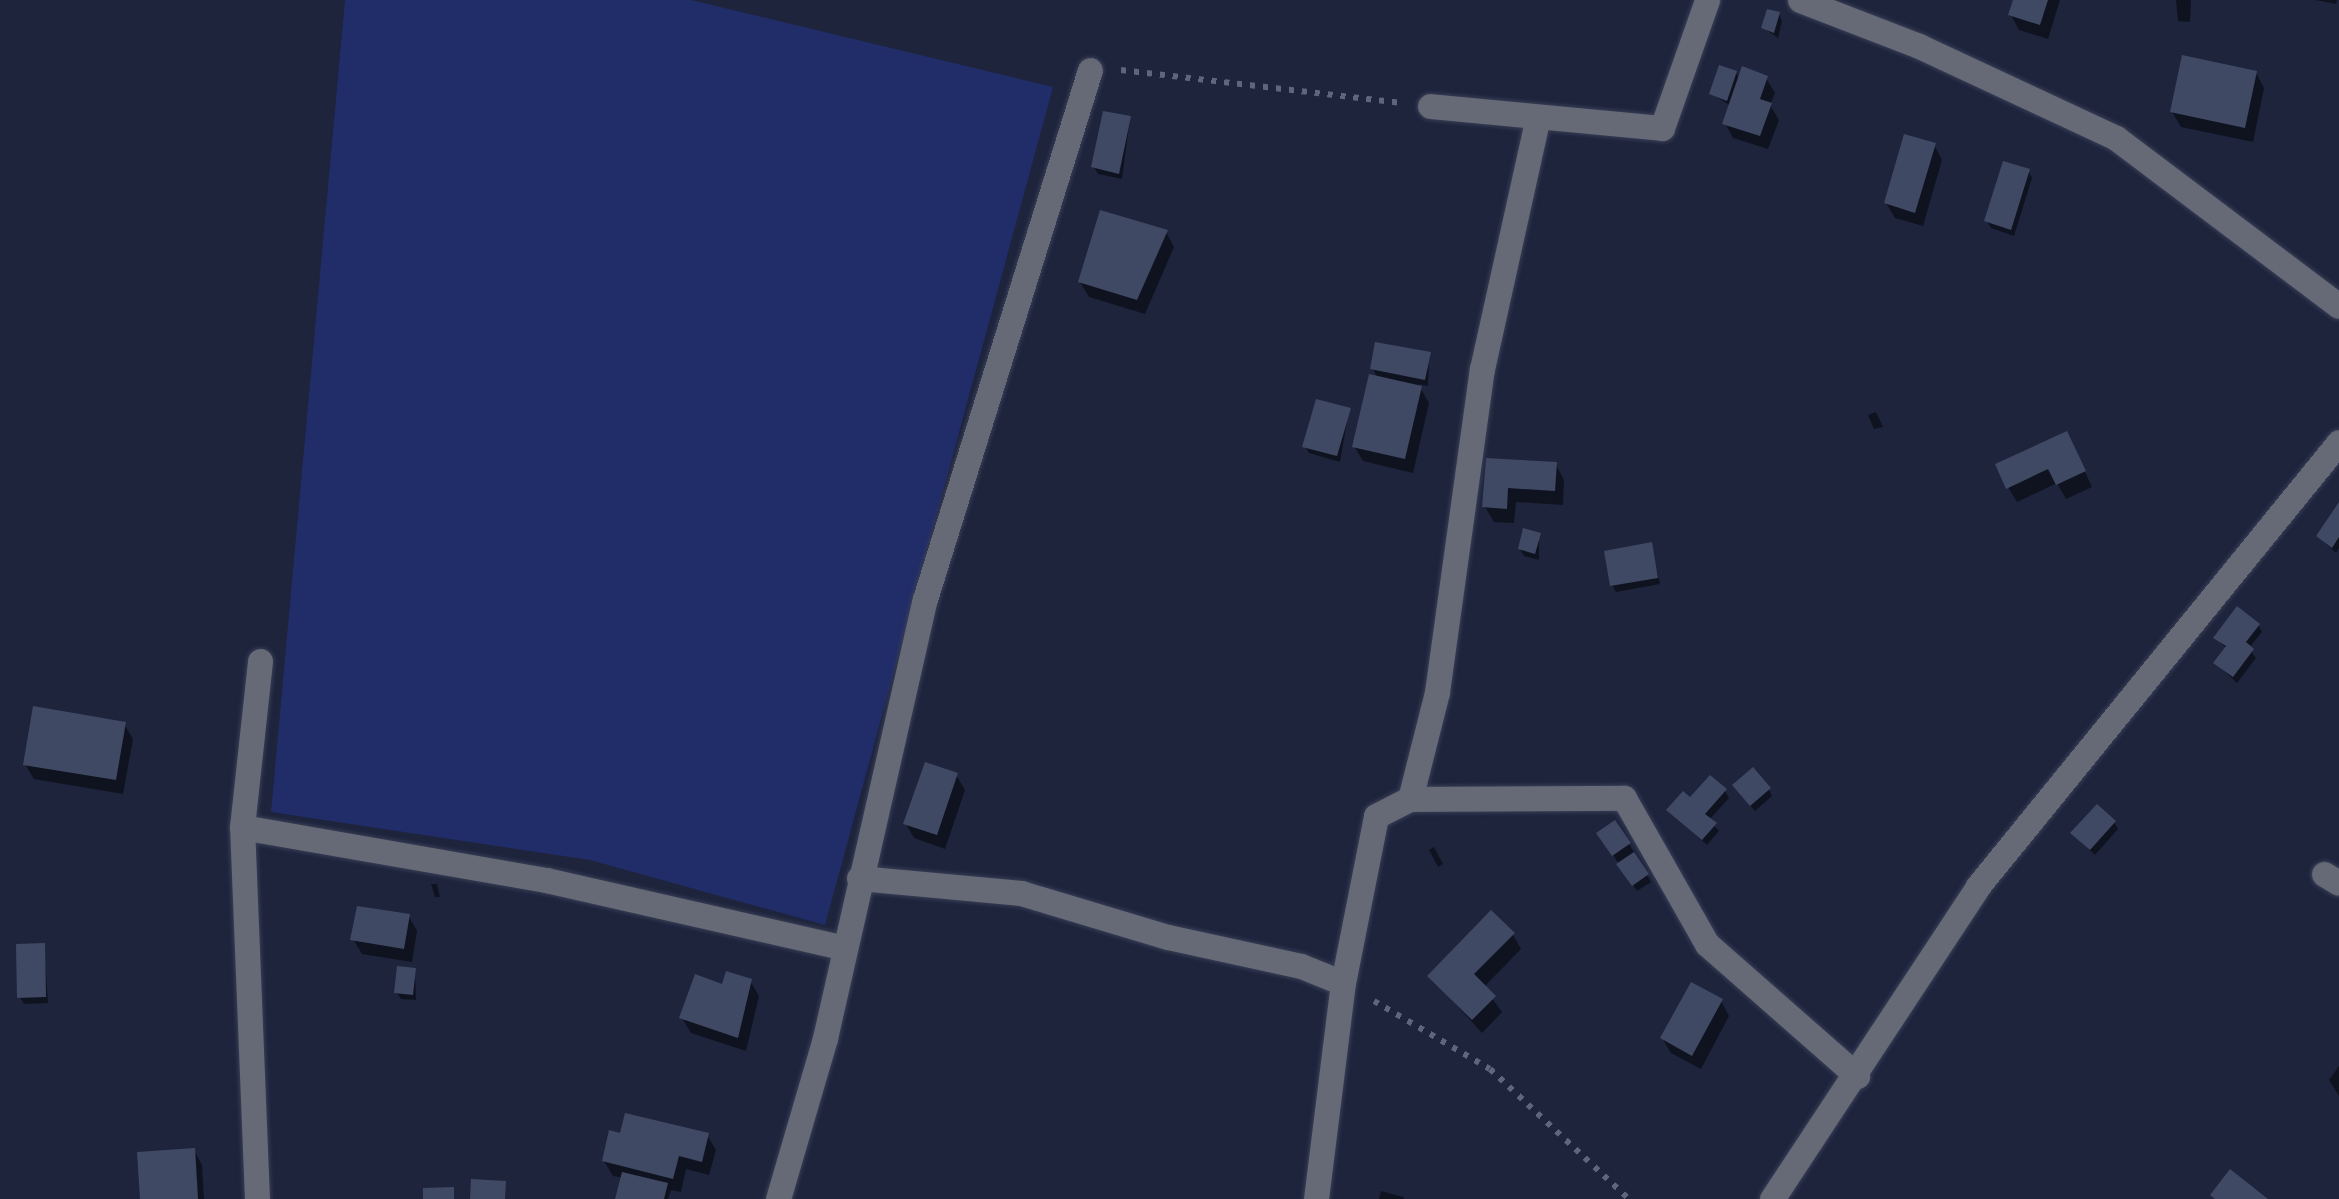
<!DOCTYPE html>
<style>
body{margin:0}
#map{position:relative;width:2339px;height:1199px;overflow:hidden;background:#1d243c;font-family:Commissioner,sans-serif}
div>[style]{position:absolute}
.green>*{inset:0;background:#212d68}
.shadow>*{inset:0;background:#0007}
.building>*{inset:0;background:#404964}
.path>*{height:6px;margin-top:-3px;transform-origin:0;background:repeating-linear-gradient(90deg,#5f667b 0 5px,transparent 0 13px)}
.roads{filter:drop-shadow(0 0 2px #383e55) drop-shadow(0 0 2px #383e55)}
.minor>*{height:25px;margin:-12.5px;padding:0 12.5px;transform-origin:12.5px;border-radius:12.5px;background:#666a77}
span{translate:-50% -50%;white-space:nowrap;text-align:center;line-height:1.15;-webkit-text-stroke:10px #0b0e19;paint-order:stroke}
</style>
<div id="map">
<div class="green">
<i style="clip-path:polygon(345px 0,691px 0,1053px 87px,825px 925px,590px 860px,271px 812px)"></i>
</div>
<div class="shadow">
<i style="clip-path:polygon(2015px 0,2060px 0,2048px 39px,2019px 30px,2011px 15px)"></i>
<i style="clip-path:polygon(2176px 0,2191px 0,2190px 22px,2178px 21px)"></i>
<i style="clip-path:polygon(2315px 0,2337px 0,2336px 4px)"></i>
<i style="clip-path:polygon(1779px 14px,1782px 21px,1778px 38px,1764px 28px)"></i>
<i style="clip-path:polygon(1736px 73px,1740px 80px,1766px 78px,1775px 93px,1770px 105px,1779px 120px,1768px 149px,1733px 138px,1725px 123px,1731px 106px,1712px 94px)"></i>
<i style="clip-path:polygon(2256px 73px,2264px 88px,2253px 142px,2181px 127px,2172px 112px)"></i>
<i style="clip-path:polygon(1130px 118px,1122px 179px,1098px 174px,1094px 167px)"></i>
<i style="clip-path:polygon(1934px 145px,1942px 160px,1923px 226px,1895px 218px,1886px 203px)"></i>
<i style="clip-path:polygon(2029px 172px,2032px 178px,2014px 236px,1991px 228px,1987px 221px)"></i>
<i style="clip-path:polygon(1166px 232px,1174px 247px,1145px 314px,1089px 297px,1080px 282px)"></i>
<i style="clip-path:polygon(1429px 354px,1428px 386px,1418px 384px,1429px 403px,1413px 473px,1363px 461px,1354px 446px,1378px 379px,1373px 369px)"></i>
<i style="clip-path:polygon(1349px 410px,1340px 462px,1309px 453px,1305px 446px)"></i>
<i style="clip-path:polygon(1876px 412px,1883px 427px,1874px 429px,1868px 415px)"></i>
<i style="clip-path:polygon(2074px 448px,2092px 487px,2066px 499px,2057px 483px,2017px 502px,2008px 487px)"></i>
<i style="clip-path:polygon(1488px 461px,1556px 465px,1564px 480px,1563px 505px,1516px 502px,1514px 523px,1494px 522px,1485px 507px)"></i>
<i style="clip-path:polygon(2339px 506px,2339px 548px,2336px 553px,2319px 537px)"></i>
<i style="clip-path:polygon(1539px 535px,1539px 560px,1524px 556px,1520px 549px)"></i>
<i style="clip-path:polygon(1651px 545px,1660px 584px,1616px 592px,1612px 585px)"></i>
<i style="clip-path:polygon(2258px 625px,2262px 632px,2249px 648px,2256px 658px,2237px 683px,2216px 663px,2227px 649px,2216px 638px)"></i>
<i style="clip-path:polygon(124px 724px,133px 739px,123px 794px,34px 779px,25px 764px)"></i>
<i style="clip-path:polygon(956px 775px,965px 790px,945px 849px,914px 838px,906px 824px)"></i>
<i style="clip-path:polygon(1769px 790px,1772px 796px,1755px 811px,1739px 792px)"></i>
<i style="clip-path:polygon(1725px 791px,1729px 798px,1709px 820px,1719px 831px,1707px 845px,1669px 810px)"></i>
<i style="clip-path:polygon(2114px 822px,2118px 829px,2095px 855px,2073px 834px)"></i>
<i style="clip-path:polygon(1603px 840px,1629px 844px,1651px 882px,1637px 891px)"></i>
<i style="clip-path:polygon(1434px 847px,1443px 864px,1438px 867px,1429px 850px)"></i>
<i style="clip-path:polygon(431px 884px,437px 884px,440px 897px,435px 897px)"></i>
<i style="clip-path:polygon(409px 917px,417px 931px,412px 962px,362px 954px,353px 939px)"></i>
<i style="clip-path:polygon(1513px 935px,1521px 949px,1484px 987px,1502px 1012px,1482px 1033px,1430px 976px)"></i>
<i style="clip-path:polygon(44px 946px,48px 1003px,24px 1004px,20px 997px)"></i>
<i style="clip-path:polygon(415px 970px,416px 1000px,401px 999px,397px 993px)"></i>
<i style="clip-path:polygon(750px 981px,759px 996px,746px 1051px,691px 1033px,682px 1018px,724px 987px)"></i>
<i style="clip-path:polygon(1721px 1001px,1729px 1016px,1701px 1069px,1671px 1053px,1662px 1038px)"></i>
<i style="clip-path:polygon(2339px 1066px,2339px 1096px,2329px 1080px)"></i>
<i style="clip-path:polygon(707px 1135px,716px 1150px,709px 1175px,686px 1169px,681px 1192px,671px 1190px,668px 1199px,618px 1199px,623px 1178px,613px 1176px,604px 1161px,622px 1136px)"></i>
<i style="clip-path:polygon(194px 1150px,202px 1165px,204px 1199px,143px 1199px)"></i>
<i style="clip-path:polygon(1381px 1191px,1403px 1197px,1404px 1199px,1379px 1199px)"></i>
</div>
<div class="building">
<i style="clip-path:polygon(2013px 0,2048px 0,2040px 25px,2008px 15px)"></i>
<i style="clip-path:polygon(1767px 9px,1780px 12px,1774px 33px,1761px 28px)"></i>
<i style="clip-path:polygon(2182px 55px,2257px 71px,2245px 128px,2170px 112px)"></i>
<i style="clip-path:polygon(1719px 65px,1737px 71px,1727px 101px,1709px 94px)"></i>
<i style="clip-path:polygon(1742px 66px,1768px 76px,1760px 99px,1772px 103px,1760px 136px,1722px 124px)"></i>
<i style="clip-path:polygon(1103px 111px,1131px 116px,1119px 174px,1091px 167px)"></i>
<i style="clip-path:polygon(1904px 134px,1936px 143px,1915px 213px,1884px 203px)"></i>
<i style="clip-path:polygon(2003px 161px,2030px 169px,2011px 230px,1984px 221px)"></i>
<i style="clip-path:polygon(1100px 210px,1168px 230px,1137px 300px,1078px 282px)"></i>
<i style="clip-path:polygon(1375px 342px,1431px 352px,1425px 380px,1370px 369px)"></i>
<i style="clip-path:polygon(1369px 374px,1422px 386px,1405px 459px,1352px 447px)"></i>
<i style="clip-path:polygon(1316px 399px,1351px 408px,1337px 456px,1302px 447px)"></i>
<i style="clip-path:polygon(2067px 431px,2086px 471px,2056px 485px,2048px 469px,2006px 489px,1995px 464px)"></i>
<i style="clip-path:polygon(1486px 458px,1557px 462px,1555px 491px,1508px 488px,1507px 509px,1482px 507px)"></i>
<i style="clip-path:polygon(2339px 502px,2339px 537px,2332px 548px,2316px 536px)"></i>
<i style="clip-path:polygon(1523px 528px,1541px 533px,1535px 554px,1518px 549px)"></i>
<i style="clip-path:polygon(1652px 542px,1658px 578px,1610px 586px,1604px 551px)"></i>
<i style="clip-path:polygon(2237px 606px,2260px 624px,2246px 642px,2254px 649px,2233px 677px,2213px 663px,2226px 646px,2213px 638px)"></i>
<i style="clip-path:polygon(33px 706px,126px 722px,116px 780px,23px 765px)"></i>
<i style="clip-path:polygon(925px 762px,958px 773px,937px 835px,903px 824px)"></i>
<i style="clip-path:polygon(1753px 767px,1771px 788px,1750px 806px,1732px 785px)"></i>
<i style="clip-path:polygon(1710px 775px,1727px 789px,1705px 814px,1717px 823px,1702px 840px,1666px 810px,1683px 791px,1690px 797px)"></i>
<i style="clip-path:polygon(2097px 804px,2116px 821px,2090px 850px,2070px 833px)"></i>
<i style="clip-path:polygon(1615px 820px,1631px 843px,1612px 856px,1596px 833px)"></i>
<i style="clip-path:polygon(1634px 852px,1649px 874px,1632px 886px,1616px 864px)"></i>
<i style="clip-path:polygon(357px 906px,410px 914px,404px 949px,350px 940px)"></i>
<i style="clip-path:polygon(1491px 910px,1515px 933px,1474px 974px,1496px 996px,1472px 1020px,1427px 976px)"></i>
<i style="clip-path:polygon(45px 943px,46px 997px,17px 998px,16px 944px)"></i>
<i style="clip-path:polygon(397px 966px,416px 968px,413px 995px,394px 993px)"></i>
<i style="clip-path:polygon(726px 971px,752px 979px,738px 1038px,679px 1018px,695px 974px,722px 984px)"></i>
<i style="clip-path:polygon(1691px 982px,1723px 999px,1692px 1056px,1660px 1038px)"></i>
<i style="clip-path:polygon(625px 1113px,709px 1133px,702px 1162px,679px 1156px,673px 1179px,602px 1161px,609px 1130px,620px 1133px)"></i>
<i style="clip-path:polygon(195px 1148px,198px 1199px,140px 1199px,137px 1152px)"></i>
<i style="clip-path:polygon(2230px 1169px,2268px 1199px,2215px 1199px,2210px 1195px)"></i>
<i style="clip-path:polygon(622px 1172px,668px 1183px,664px 1199px,615px 1199px)"></i>
<i style="clip-path:polygon(471px 1179px,506px 1181px,505px 1199px,470px 1199px)"></i>
<i style="clip-path:polygon(454px 1187px,454px 1199px,423px 1199px,423px 1188px)"></i>
</div>
<div class="path">
<i style="left:1121px;top:70px;width:283px;rotate:6.7deg"></i>
<i style="left:1374px;top:1001px;width:134px;rotate:30.4deg"></i>
<i style="left:1490px;top:1069px;width:190px;rotate:43.1deg"></i>
</div>
<div class="roads">
<div class="minor">
<i style="left:1800px;top:0;width:128px;rotate:21.1deg"></i>
<i style="left:1919px;top:46px;width:217px;rotate:25deg"></i>
<i style="left:2116px;top:138px;width:279px;rotate:37deg"></i>
<i style="left:1430px;top:106px;width:233px;rotate:5.4deg"></i>
<i style="left:1662px;top:128px;width:136px;rotate:-70.6deg"></i>
<i style="left:1410px;top:799px;width:110px;rotate:-75.8deg"></i>
<i style="left:1437px;top:692px;width:326px;rotate:-82.1deg"></i>
<i style="left:1482px;top:369px;width:255px;rotate:-77.5deg"></i>
<i style="left:242px;top:827px;width:309px;rotate:9.9deg"></i>
<i style="left:546px;top:880px;width:303px;rotate:12.8deg"></i>
<i style="left:2324px;top:874px;width:17px;rotate:31deg"></i>
<i style="left:859px;top:878px;width:163px;rotate:5.3deg"></i>
<i style="left:1021px;top:893px;width:153px;rotate:16.7deg"></i>
<i style="left:1168px;top:937px;width:136px;rotate:12.3deg"></i>
<i style="left:1301px;top:966px;width:45px;rotate:22deg"></i>
<i style="left:257px;top:1199px;width:372px;rotate:-92.3deg"></i>
<i style="left:242px;top:827px;width:167px;rotate:-83.8deg"></i>
<i style="left:778px;top:1199px;width:168px;rotate:-73.7deg"></i>
<i style="left:825px;top:1038px;width:450px;rotate:-77.2deg"></i>
<i style="left:925px;top:599px;width:554px;rotate:-72.68deg"></i>
<i style="left:1316px;top:1199px;width:218px;rotate:-82.9deg"></i>
<i style="left:1343px;top:983px;width:170px;rotate:-78.8deg"></i>
<i style="left:1376px;top:816px;width:38px;rotate:-27deg"></i>
<i style="left:1410px;top:799px;width:214px;rotate:-0.3deg"></i>
<i style="left:1624px;top:798px;width:168px;rotate:60.4deg"></i>
<i style="left:1707px;top:944px;width:200px;rotate:41.3deg"></i>
<i style="left:1772px;top:1199px;width:375px;rotate:-56.6deg"></i>
<i style="left:1978px;top:886px;width:572px;rotate:-50.89deg"></i>
</div>
</div>
</div>
